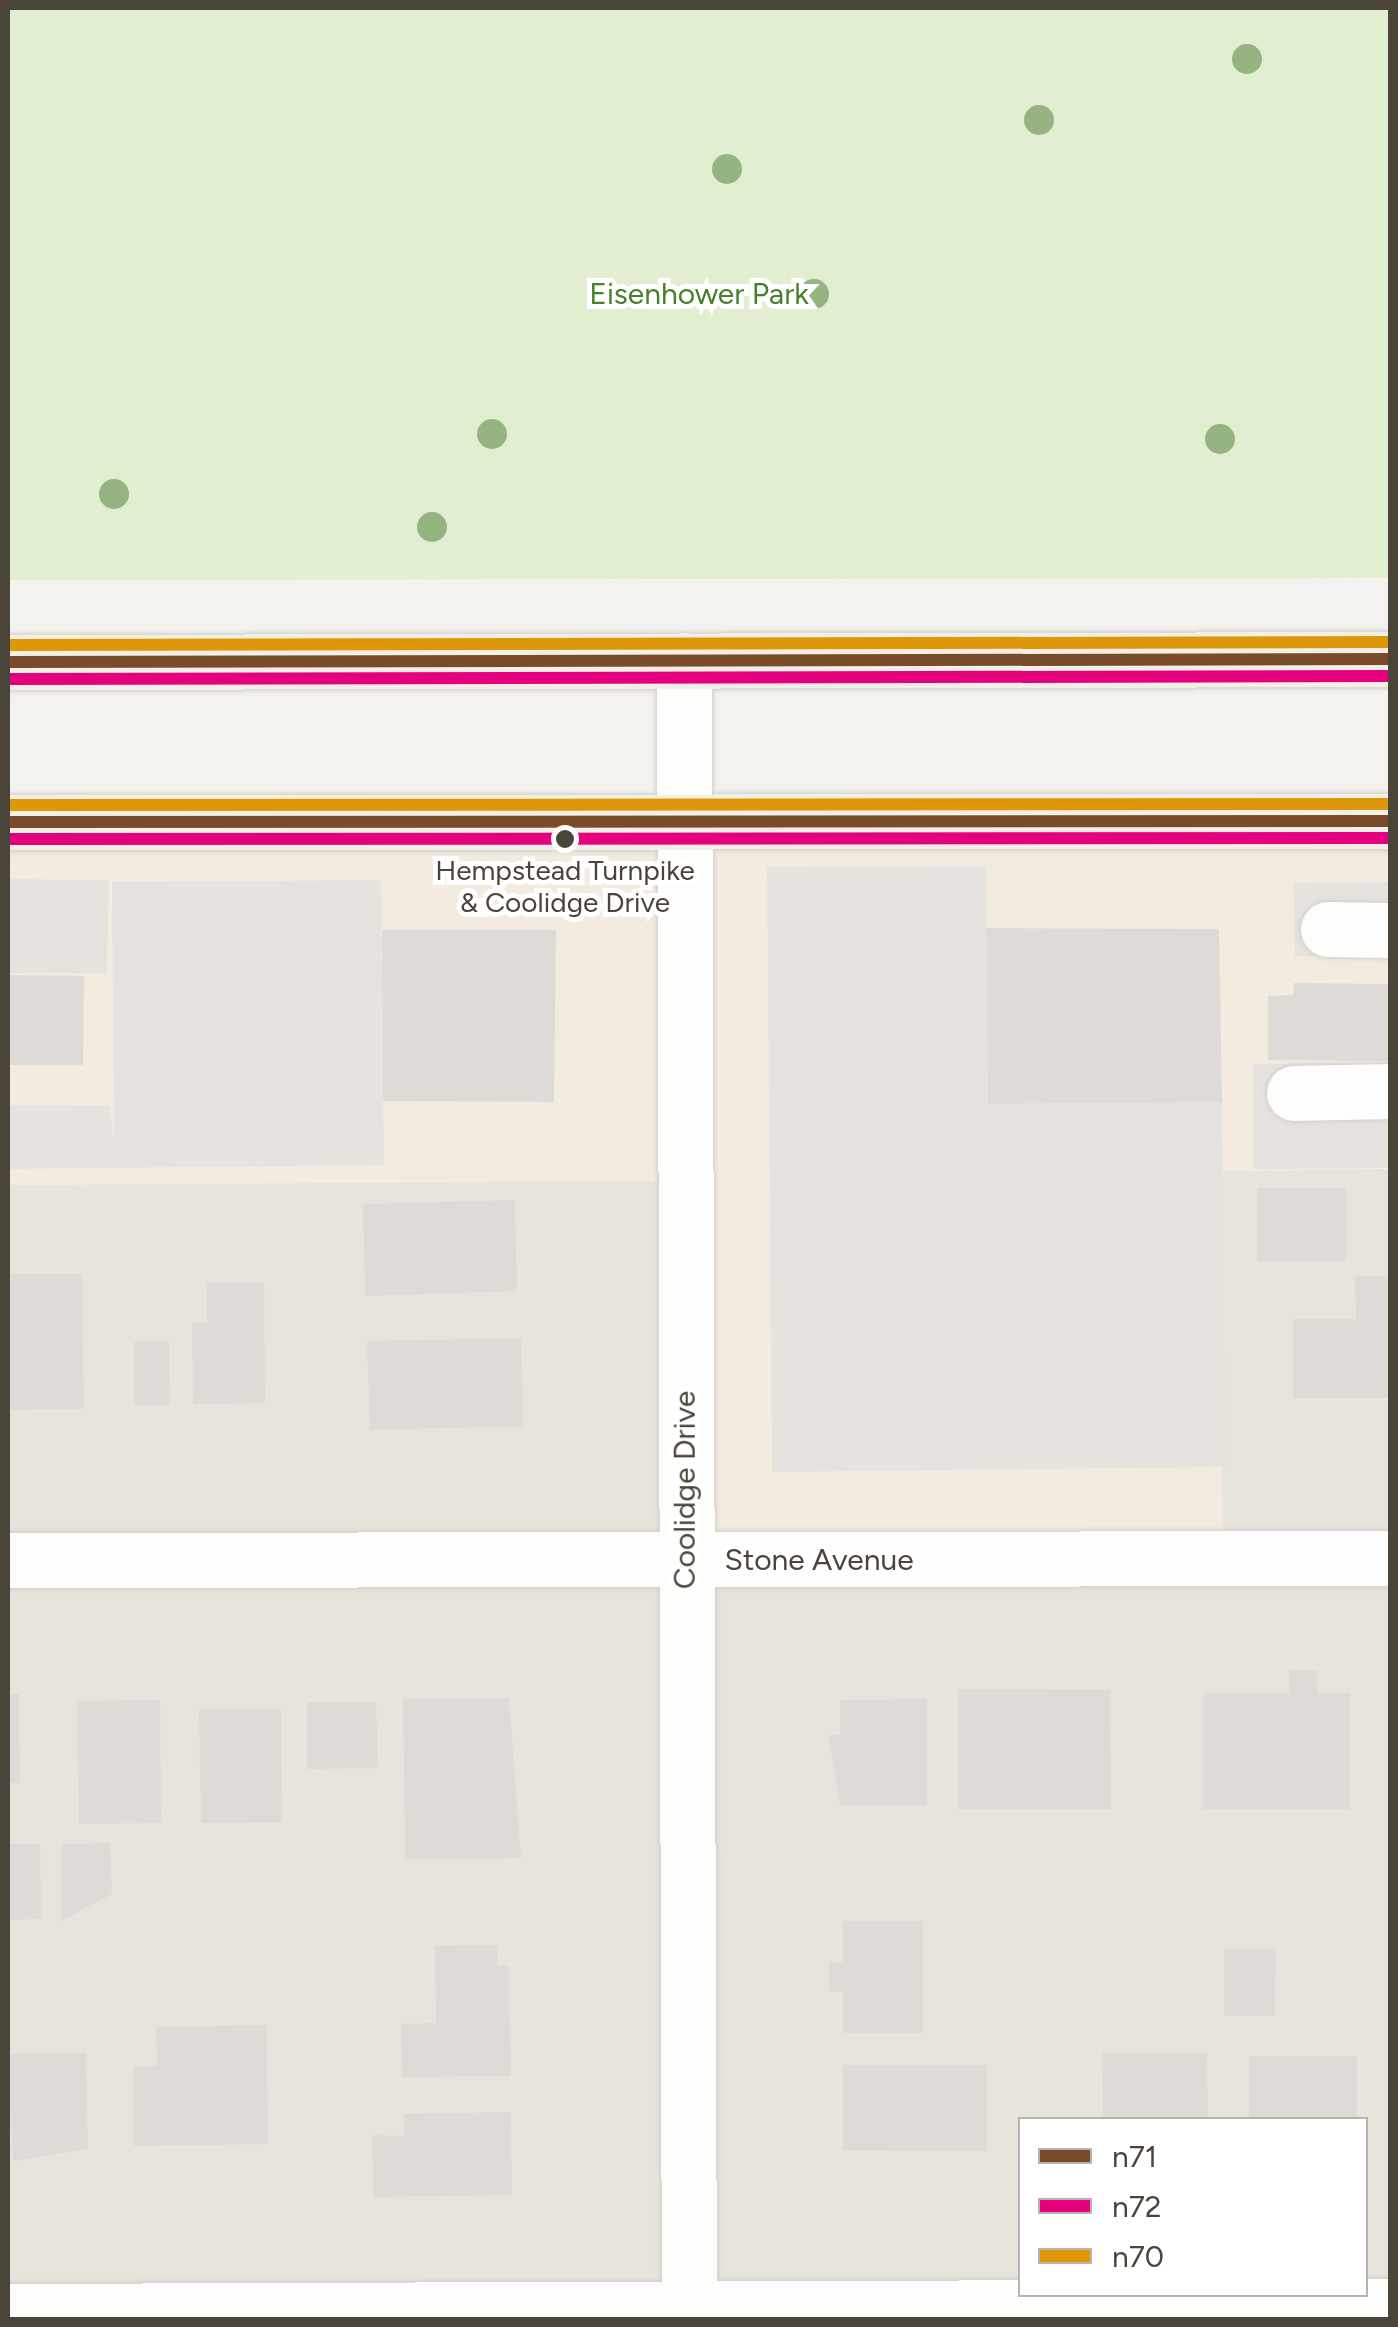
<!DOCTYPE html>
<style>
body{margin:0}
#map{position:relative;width:1398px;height:2327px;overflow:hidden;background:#f4f2ee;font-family:Figtree,sans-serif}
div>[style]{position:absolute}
.residential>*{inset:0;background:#e7e4dc}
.commercial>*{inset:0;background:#f3ebdf}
.green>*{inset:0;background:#e1eecf}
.parking>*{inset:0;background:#e6e3df}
.building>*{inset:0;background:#dedbd6}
.roads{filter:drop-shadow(0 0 2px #d2d0cb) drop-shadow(0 0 2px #d2d0cb)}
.minor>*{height:55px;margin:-27.5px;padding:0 27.5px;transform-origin:27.5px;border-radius:27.5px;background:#fdfdfc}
.major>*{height:55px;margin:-27.5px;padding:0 27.5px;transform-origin:27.5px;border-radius:27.5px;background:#f2efe6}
.bus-1>*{height:12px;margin:-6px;padding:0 6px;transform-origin:6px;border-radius:6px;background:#7a4b2a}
.bus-2>*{height:12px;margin:-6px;padding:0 6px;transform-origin:6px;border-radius:6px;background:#e5007d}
.bus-3>*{height:12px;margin:-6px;padding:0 6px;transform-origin:6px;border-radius:6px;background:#dd9709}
.trees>*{width:30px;height:30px;margin:-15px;border-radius:50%;background:#96b382}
.dots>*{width:28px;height:28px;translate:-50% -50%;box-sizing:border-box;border:5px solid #fff;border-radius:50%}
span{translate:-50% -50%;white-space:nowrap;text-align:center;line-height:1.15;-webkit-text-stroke:10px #fff;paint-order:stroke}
.bus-label{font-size:28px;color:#4b4439}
.park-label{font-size:30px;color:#4a7f2a}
.street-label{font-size:30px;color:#4b4439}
.frame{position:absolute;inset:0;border:10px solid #4b4439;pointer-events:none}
.legend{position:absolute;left:1018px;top:2117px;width:350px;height:180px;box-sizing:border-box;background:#fff;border:2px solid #b7b4b0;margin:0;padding:12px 18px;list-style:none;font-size:30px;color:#4b4439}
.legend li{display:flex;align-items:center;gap:20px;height:50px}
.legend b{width:50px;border:2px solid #b7b4b0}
</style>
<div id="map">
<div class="residential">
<i style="clip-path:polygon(evenodd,1390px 1169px,1390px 2319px,8px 2319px,8px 1185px,1390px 1169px,1021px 2120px,1366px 2120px,1366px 2294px,1021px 2294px,1021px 2120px)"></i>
</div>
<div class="commercial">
<i style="clip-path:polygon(1390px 825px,1390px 1168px,1221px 1171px,1223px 1571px,681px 1564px,683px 1181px,8px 1185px,8px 831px)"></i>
</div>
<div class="green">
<i style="clip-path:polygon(8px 8px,1390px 8px,1390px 578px,8px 580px)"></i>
</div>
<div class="parking">
<i style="clip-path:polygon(986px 866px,988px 1104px,1222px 1102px,1226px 1467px,772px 1472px,767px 867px)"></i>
<i style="clip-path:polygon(8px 879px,109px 880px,107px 973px,8px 973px)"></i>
<i style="clip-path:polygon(381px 880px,384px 1165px,8px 1169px,8px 1105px,110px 1106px,114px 1141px,112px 882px)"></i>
<i style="clip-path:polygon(1390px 882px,1390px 957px,1295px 956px,1294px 883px)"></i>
<i style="clip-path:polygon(1390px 1063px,1390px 1168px,1253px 1169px,1253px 1064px)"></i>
</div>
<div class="building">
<i style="clip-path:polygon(986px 928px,1219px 929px,1222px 1102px,988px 1104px)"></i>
<i style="clip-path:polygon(382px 930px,556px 930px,554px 1102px,383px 1101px)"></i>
<i style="clip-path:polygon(8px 975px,84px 976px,83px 1065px,8px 1065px)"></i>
<i style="clip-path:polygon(1294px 983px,1390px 984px,1390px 1061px,1268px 1060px,1268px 996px,1293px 995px)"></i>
<i style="clip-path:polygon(1257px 1188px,1347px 1188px,1346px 1261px,1257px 1261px)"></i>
<i style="clip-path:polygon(515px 1200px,517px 1291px,365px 1296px,363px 1204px)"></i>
<i style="clip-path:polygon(8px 1274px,82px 1274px,84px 1409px,8px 1410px)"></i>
<i style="clip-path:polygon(1355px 1276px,1390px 1276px,1390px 1398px,1293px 1398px,1293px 1319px,1356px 1319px)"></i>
<i style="clip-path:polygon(264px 1282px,265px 1403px,193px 1404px,192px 1323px,207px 1322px,207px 1283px)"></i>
<i style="clip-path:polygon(521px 1338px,523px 1426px,370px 1430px,367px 1341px)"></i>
<i style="clip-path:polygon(169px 1341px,170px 1405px,134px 1405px,134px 1342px)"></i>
<i style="clip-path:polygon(1289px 1670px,1318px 1670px,1317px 1693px,1350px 1693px,1350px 1809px,1202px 1809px,1203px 1693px,1289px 1693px)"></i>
<i style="clip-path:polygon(958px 1689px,1110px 1690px,1111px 1809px,958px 1809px)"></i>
<i style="clip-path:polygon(8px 1694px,19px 1694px,20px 1783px,8px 1783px)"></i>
<i style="clip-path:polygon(509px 1698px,521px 1858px,405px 1859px,403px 1699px)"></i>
<i style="clip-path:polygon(927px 1699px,927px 1805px,840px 1805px,828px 1735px,840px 1735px,840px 1700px)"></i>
<i style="clip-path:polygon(160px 1700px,161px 1823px,79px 1824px,77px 1701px)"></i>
<i style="clip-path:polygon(307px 1702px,376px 1702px,378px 1768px,307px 1769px)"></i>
<i style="clip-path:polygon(281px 1709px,282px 1822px,201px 1823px,199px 1710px)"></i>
<i style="clip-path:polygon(110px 1843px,112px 1894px,62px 1921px,61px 1844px)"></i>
<i style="clip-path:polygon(8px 1844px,40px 1844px,41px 1919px,8px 1920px)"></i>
<i style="clip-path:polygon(843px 1921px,923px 1921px,923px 2033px,843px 2033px,843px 1991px,829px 1992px,829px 1962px,843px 1963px)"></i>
<i style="clip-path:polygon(497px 1945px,498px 1965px,509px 1966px,511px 2076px,402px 2077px,401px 2024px,436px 2023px,435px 1946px)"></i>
<i style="clip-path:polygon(1224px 1949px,1276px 1949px,1275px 2016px,1224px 2016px)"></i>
<i style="clip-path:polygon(267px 2025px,268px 2144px,134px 2146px,133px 2067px,157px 2066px,156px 2027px)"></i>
<i style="clip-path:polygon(86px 2053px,88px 2149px,13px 2161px,8px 2054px)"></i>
<i style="clip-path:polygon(1102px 2053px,1207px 2053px,1208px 2120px,1103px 2120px)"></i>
<i style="clip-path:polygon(1249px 2056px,1357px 2056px,1357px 2120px,1249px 2120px)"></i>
<i style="clip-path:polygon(843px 2065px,987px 2065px,987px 2151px,843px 2150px)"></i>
<i style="clip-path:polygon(511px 2112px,512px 2195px,373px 2197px,372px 2135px,404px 2136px,404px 2114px)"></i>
</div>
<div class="roads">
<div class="minor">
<i style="left:684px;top:660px;width:1660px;rotate:89.83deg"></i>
<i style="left:1328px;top:929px;width:62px;rotate:0.9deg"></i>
<i style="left:1294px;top:1093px;width:96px;rotate:-1.2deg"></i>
<i style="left:8px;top:1560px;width:1382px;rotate:-0.08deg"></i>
<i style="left:8px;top:2311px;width:1382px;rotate:-0.21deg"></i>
</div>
<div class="major">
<i style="left:8px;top:662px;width:1382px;rotate:-0.12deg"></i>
<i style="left:8px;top:822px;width:1382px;rotate:-0.04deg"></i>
</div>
</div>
<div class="bus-1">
<i style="left:8px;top:662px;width:1382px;rotate:-0.12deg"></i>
<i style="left:8px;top:822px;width:1382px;rotate:-0.04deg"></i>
</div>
<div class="bus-2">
<i style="left:8px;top:679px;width:1382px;rotate:-0.12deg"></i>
<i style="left:8px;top:839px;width:1382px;rotate:-0.04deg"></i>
</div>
<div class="bus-3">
<i style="left:8px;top:645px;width:1382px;rotate:-0.12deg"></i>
<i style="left:8px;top:805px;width:1382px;rotate:-0.04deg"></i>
</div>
<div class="trees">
<i style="left:1247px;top:59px"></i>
<i style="left:1039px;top:120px"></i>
<i style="left:727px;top:169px"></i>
<i style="left:814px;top:294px"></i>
<i style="left:492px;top:434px"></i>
<i style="left:1220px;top:439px"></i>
<i style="left:114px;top:494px"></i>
<i style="left:432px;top:527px"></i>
</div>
<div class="dots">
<i style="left:565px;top:839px;background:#4b4439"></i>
</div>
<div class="bus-label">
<span style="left:565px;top:886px">Hempstead Turnpike<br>&amp; Coolidge Drive</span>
</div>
<div class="park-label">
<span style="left:699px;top:294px">Eisenhower Park</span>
</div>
<div class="street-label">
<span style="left:685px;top:1490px;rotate:-90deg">Coolidge Drive</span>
<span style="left:819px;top:1560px">Stone Avenue</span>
</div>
<div class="frame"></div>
<ul class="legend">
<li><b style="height:12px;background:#7a4b2a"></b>n71</li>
<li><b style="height:12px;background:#e5007d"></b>n72</li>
<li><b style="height:12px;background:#dd9709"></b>n70</li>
</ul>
</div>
